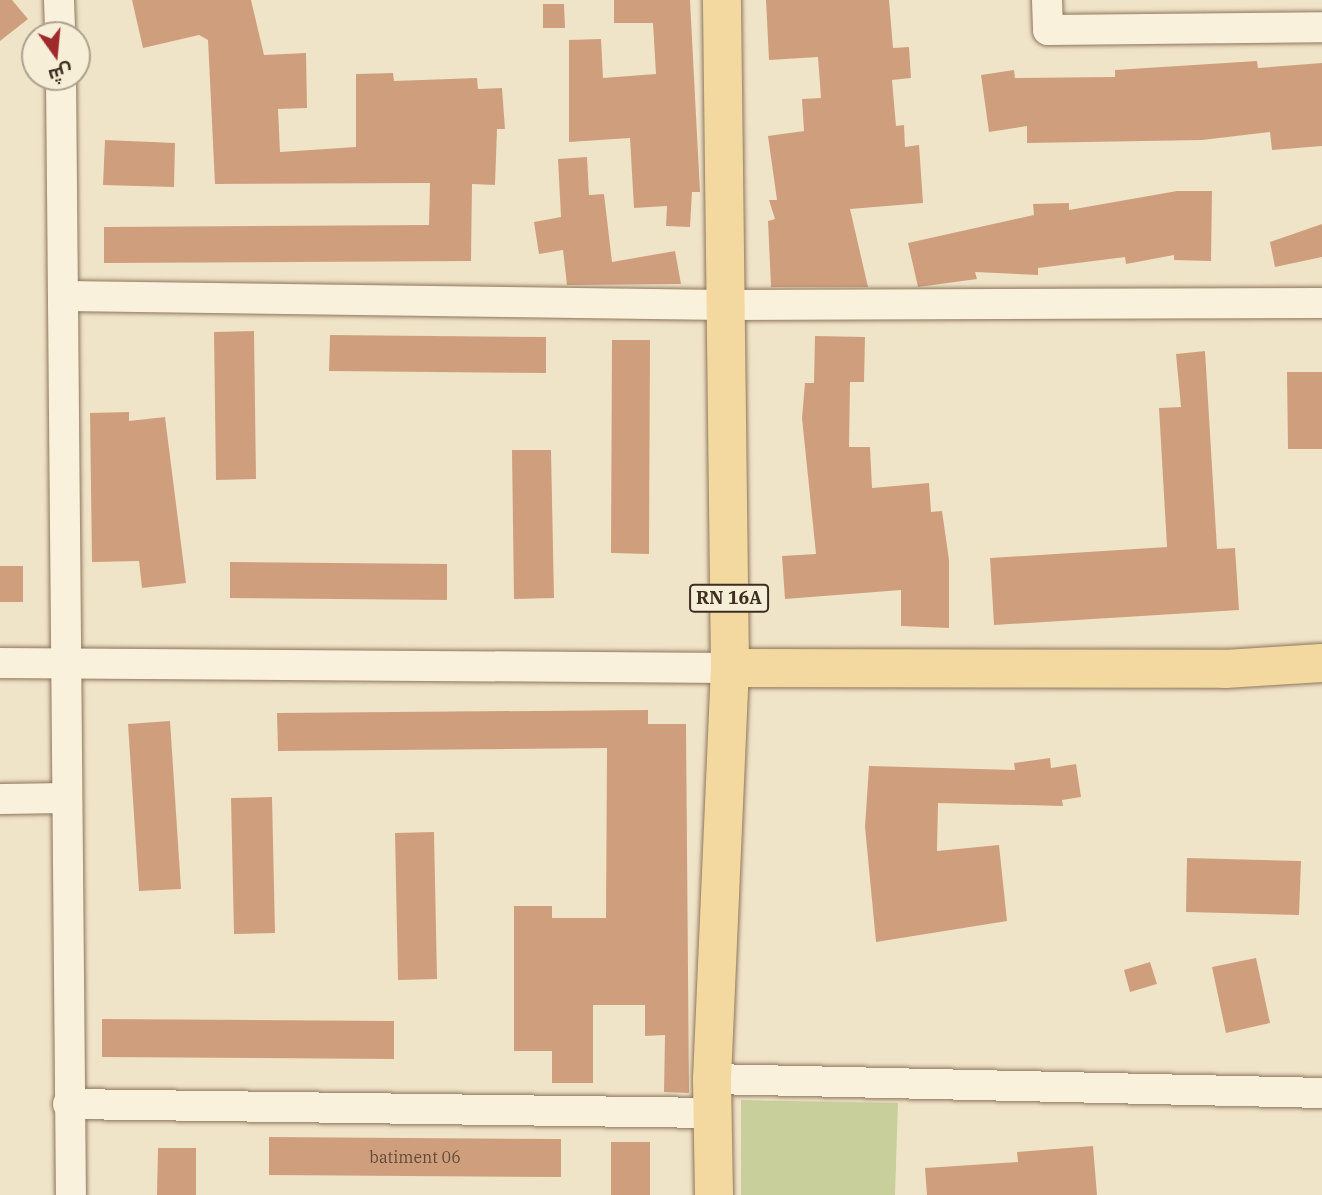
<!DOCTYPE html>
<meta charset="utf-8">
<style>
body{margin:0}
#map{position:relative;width:1322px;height:1195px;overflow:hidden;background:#f0e4c8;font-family:"IBM Plex Serif",Cairo,serif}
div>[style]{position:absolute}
.green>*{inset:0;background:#c9cf9b}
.building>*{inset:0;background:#cf9f7d}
.roads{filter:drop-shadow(0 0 2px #8d765c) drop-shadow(0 0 2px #8d765c)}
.minor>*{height:30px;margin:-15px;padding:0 15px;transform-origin:15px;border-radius:15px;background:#faf1dc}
.major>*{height:38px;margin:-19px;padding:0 19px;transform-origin:19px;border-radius:19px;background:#f3d9a0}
span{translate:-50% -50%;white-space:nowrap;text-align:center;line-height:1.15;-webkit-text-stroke:7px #f7eed8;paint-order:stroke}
.number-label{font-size:16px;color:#624a37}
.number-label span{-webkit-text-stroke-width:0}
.shield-label span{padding:2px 5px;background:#f7eed8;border:2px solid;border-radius:5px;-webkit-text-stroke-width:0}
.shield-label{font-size:18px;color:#3d2e20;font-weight:700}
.north{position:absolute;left:21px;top:21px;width:70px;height:70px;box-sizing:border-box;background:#f7eed8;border:2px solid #ada18e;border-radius:50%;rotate:165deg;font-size:19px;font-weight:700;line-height:28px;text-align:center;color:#3d2e20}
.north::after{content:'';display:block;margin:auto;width:24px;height:32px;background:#9e2a2b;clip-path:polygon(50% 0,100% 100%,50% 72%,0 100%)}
</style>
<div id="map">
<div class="green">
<i style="clip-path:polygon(741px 1100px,898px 1103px,895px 1195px,741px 1195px)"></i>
</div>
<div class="building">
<i style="clip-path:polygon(0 0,12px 0,28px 19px,0 41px)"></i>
<i style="clip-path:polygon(132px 0,251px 0,264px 55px,306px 53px,307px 108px,278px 109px,280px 152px,356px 147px,356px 74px,393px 73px,394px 81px,477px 78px,478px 89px,502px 88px,505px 129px,497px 129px,495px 185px,472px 184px,471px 261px,104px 263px,104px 227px,429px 225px,430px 183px,215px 184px,208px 40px,199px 35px,143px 48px)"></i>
<i style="clip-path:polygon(614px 0,690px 0,700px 192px,692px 192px,690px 227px,666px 226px,667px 206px,634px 208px,630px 138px,569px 142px,569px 40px,601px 39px,603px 78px,656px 74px,653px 23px,614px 23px)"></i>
<i style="clip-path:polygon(766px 0,889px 0,893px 48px,909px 47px,911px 78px,892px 80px,896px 126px,904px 125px,905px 147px,919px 145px,923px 203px,850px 209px,868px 287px,771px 287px,768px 221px,775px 219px,769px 200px,777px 200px,768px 136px,804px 131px,802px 99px,821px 98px,818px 57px,769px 60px)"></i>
<i style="clip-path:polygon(543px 4px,564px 4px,565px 28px,543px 28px)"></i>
<i style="clip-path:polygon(1257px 61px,1258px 68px,1322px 63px,1322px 146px,1272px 150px,1270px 132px,1202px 140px,1027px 143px,1027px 126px,989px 132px,981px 75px,1014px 70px,1015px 78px,1115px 77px,1115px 70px)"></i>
<i style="clip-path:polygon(105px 140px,175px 143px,174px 187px,103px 185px)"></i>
<i style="clip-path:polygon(587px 157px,589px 195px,604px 194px,612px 262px,675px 251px,681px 284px,567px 285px,563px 250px,539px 254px,534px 222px,561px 217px,558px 159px)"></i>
<i style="clip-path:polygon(1177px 191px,1212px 191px,1211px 261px,1174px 260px,1174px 255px,1126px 264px,1125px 257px,1038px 268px,1038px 275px,975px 272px,977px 279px,918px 287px,908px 243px,1034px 215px,1033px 204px,1069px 203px,1069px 210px)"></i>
<i style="clip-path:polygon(1322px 224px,1322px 257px,1275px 267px,1270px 242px)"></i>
<i style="clip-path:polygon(254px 331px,256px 479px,216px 480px,214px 332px)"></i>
<i style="clip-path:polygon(330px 335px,546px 337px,546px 373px,329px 371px)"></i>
<i style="clip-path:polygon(815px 336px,865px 337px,864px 382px,850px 382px,849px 447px,870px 447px,872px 488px,929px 483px,931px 512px,942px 511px,949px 560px,949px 628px,901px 626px,901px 590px,785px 599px,782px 556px,816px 554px,802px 418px,805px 383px,814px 383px)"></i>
<i style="clip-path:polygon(612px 340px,650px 340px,649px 554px,611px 553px)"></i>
<i style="clip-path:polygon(1205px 351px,1217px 549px,1235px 548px,1239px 610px,994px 625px,990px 558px,1167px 547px,1159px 408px,1181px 407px,1176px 354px)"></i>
<i style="clip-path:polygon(1287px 372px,1322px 372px,1322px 449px,1288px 449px)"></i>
<i style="clip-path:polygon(129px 412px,129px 421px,165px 417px,186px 583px,142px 588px,139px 561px,92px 562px,90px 413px)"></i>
<i style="clip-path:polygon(512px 450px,551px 450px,554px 598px,514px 599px)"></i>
<i style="clip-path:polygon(230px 562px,447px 564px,447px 600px,230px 598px)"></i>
<i style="clip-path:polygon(0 566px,23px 566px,23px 602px,0 602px)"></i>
<i style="clip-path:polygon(648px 710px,648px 724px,686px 724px,689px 1093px,664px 1092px,665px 1035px,645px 1036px,645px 1005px,593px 1005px,593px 1083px,552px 1083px,552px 1051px,514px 1051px,514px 906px,552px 906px,552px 918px,606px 918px,607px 748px,278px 751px,277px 713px)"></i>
<i style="clip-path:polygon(170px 721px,181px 889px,139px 891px,128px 724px)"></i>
<i style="clip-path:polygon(1050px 758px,1051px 768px,1076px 764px,1081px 797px,1062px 800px,1063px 806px,938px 803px,937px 851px,999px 845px,1007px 921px,876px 942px,865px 827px,869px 766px,1015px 770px,1014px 763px)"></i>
<i style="clip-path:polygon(272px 797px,275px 933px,234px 934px,231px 798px)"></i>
<i style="clip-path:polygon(434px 832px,437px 979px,398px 980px,395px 833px)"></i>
<i style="clip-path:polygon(1187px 858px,1301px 861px,1299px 915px,1186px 912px)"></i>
<i style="clip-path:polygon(1256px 958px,1270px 1023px,1226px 1033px,1212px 967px)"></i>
<i style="clip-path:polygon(1150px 962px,1157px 984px,1130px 992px,1124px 970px)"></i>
<i style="clip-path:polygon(102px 1019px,394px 1021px,394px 1059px,102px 1057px)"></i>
<i style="clip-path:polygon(269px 1137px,561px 1139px,561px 1177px,269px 1175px)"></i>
<i style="clip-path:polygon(611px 1142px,650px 1142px,650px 1195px,611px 1195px)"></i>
<i style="clip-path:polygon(1093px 1146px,1097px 1195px,927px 1195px,925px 1168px,1018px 1162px,1017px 1152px)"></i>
<i style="clip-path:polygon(158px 1148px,196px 1148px,196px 1195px,157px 1195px)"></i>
</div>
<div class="roads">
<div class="minor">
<i style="left:59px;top:0;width:35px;rotate:88deg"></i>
<i style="left:1047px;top:0;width:30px;rotate:88deg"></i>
<i style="left:1048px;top:30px;width:274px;rotate:-0.6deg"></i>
<i style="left:61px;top:77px;width:1118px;rotate:89.49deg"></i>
<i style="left:65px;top:296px;width:660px;rotate:0.78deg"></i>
<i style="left:725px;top:305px;width:597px;rotate:-0.19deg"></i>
<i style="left:0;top:663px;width:730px;rotate:0.39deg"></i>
<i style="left:0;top:799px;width:66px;rotate:-0.9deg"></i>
<i style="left:712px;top:1079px;width:610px;rotate:1.31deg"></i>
<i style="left:68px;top:1104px;width:644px;rotate:0.8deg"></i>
</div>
<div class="major">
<i style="left:730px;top:668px;width:495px;rotate:0.1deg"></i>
<i style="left:1225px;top:669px;width:97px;rotate:-3.5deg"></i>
<i style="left:714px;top:1195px;width:116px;rotate:-91deg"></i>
<i style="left:712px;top:1079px;width:411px;rotate:-87.5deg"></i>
<i style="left:730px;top:668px;width:668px;rotate:-90.69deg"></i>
</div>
</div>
<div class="number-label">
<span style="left:415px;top:1157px">batiment 06</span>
</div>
<div class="shield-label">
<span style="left:729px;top:598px">RN 16A</span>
</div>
<div class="north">ش</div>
</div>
